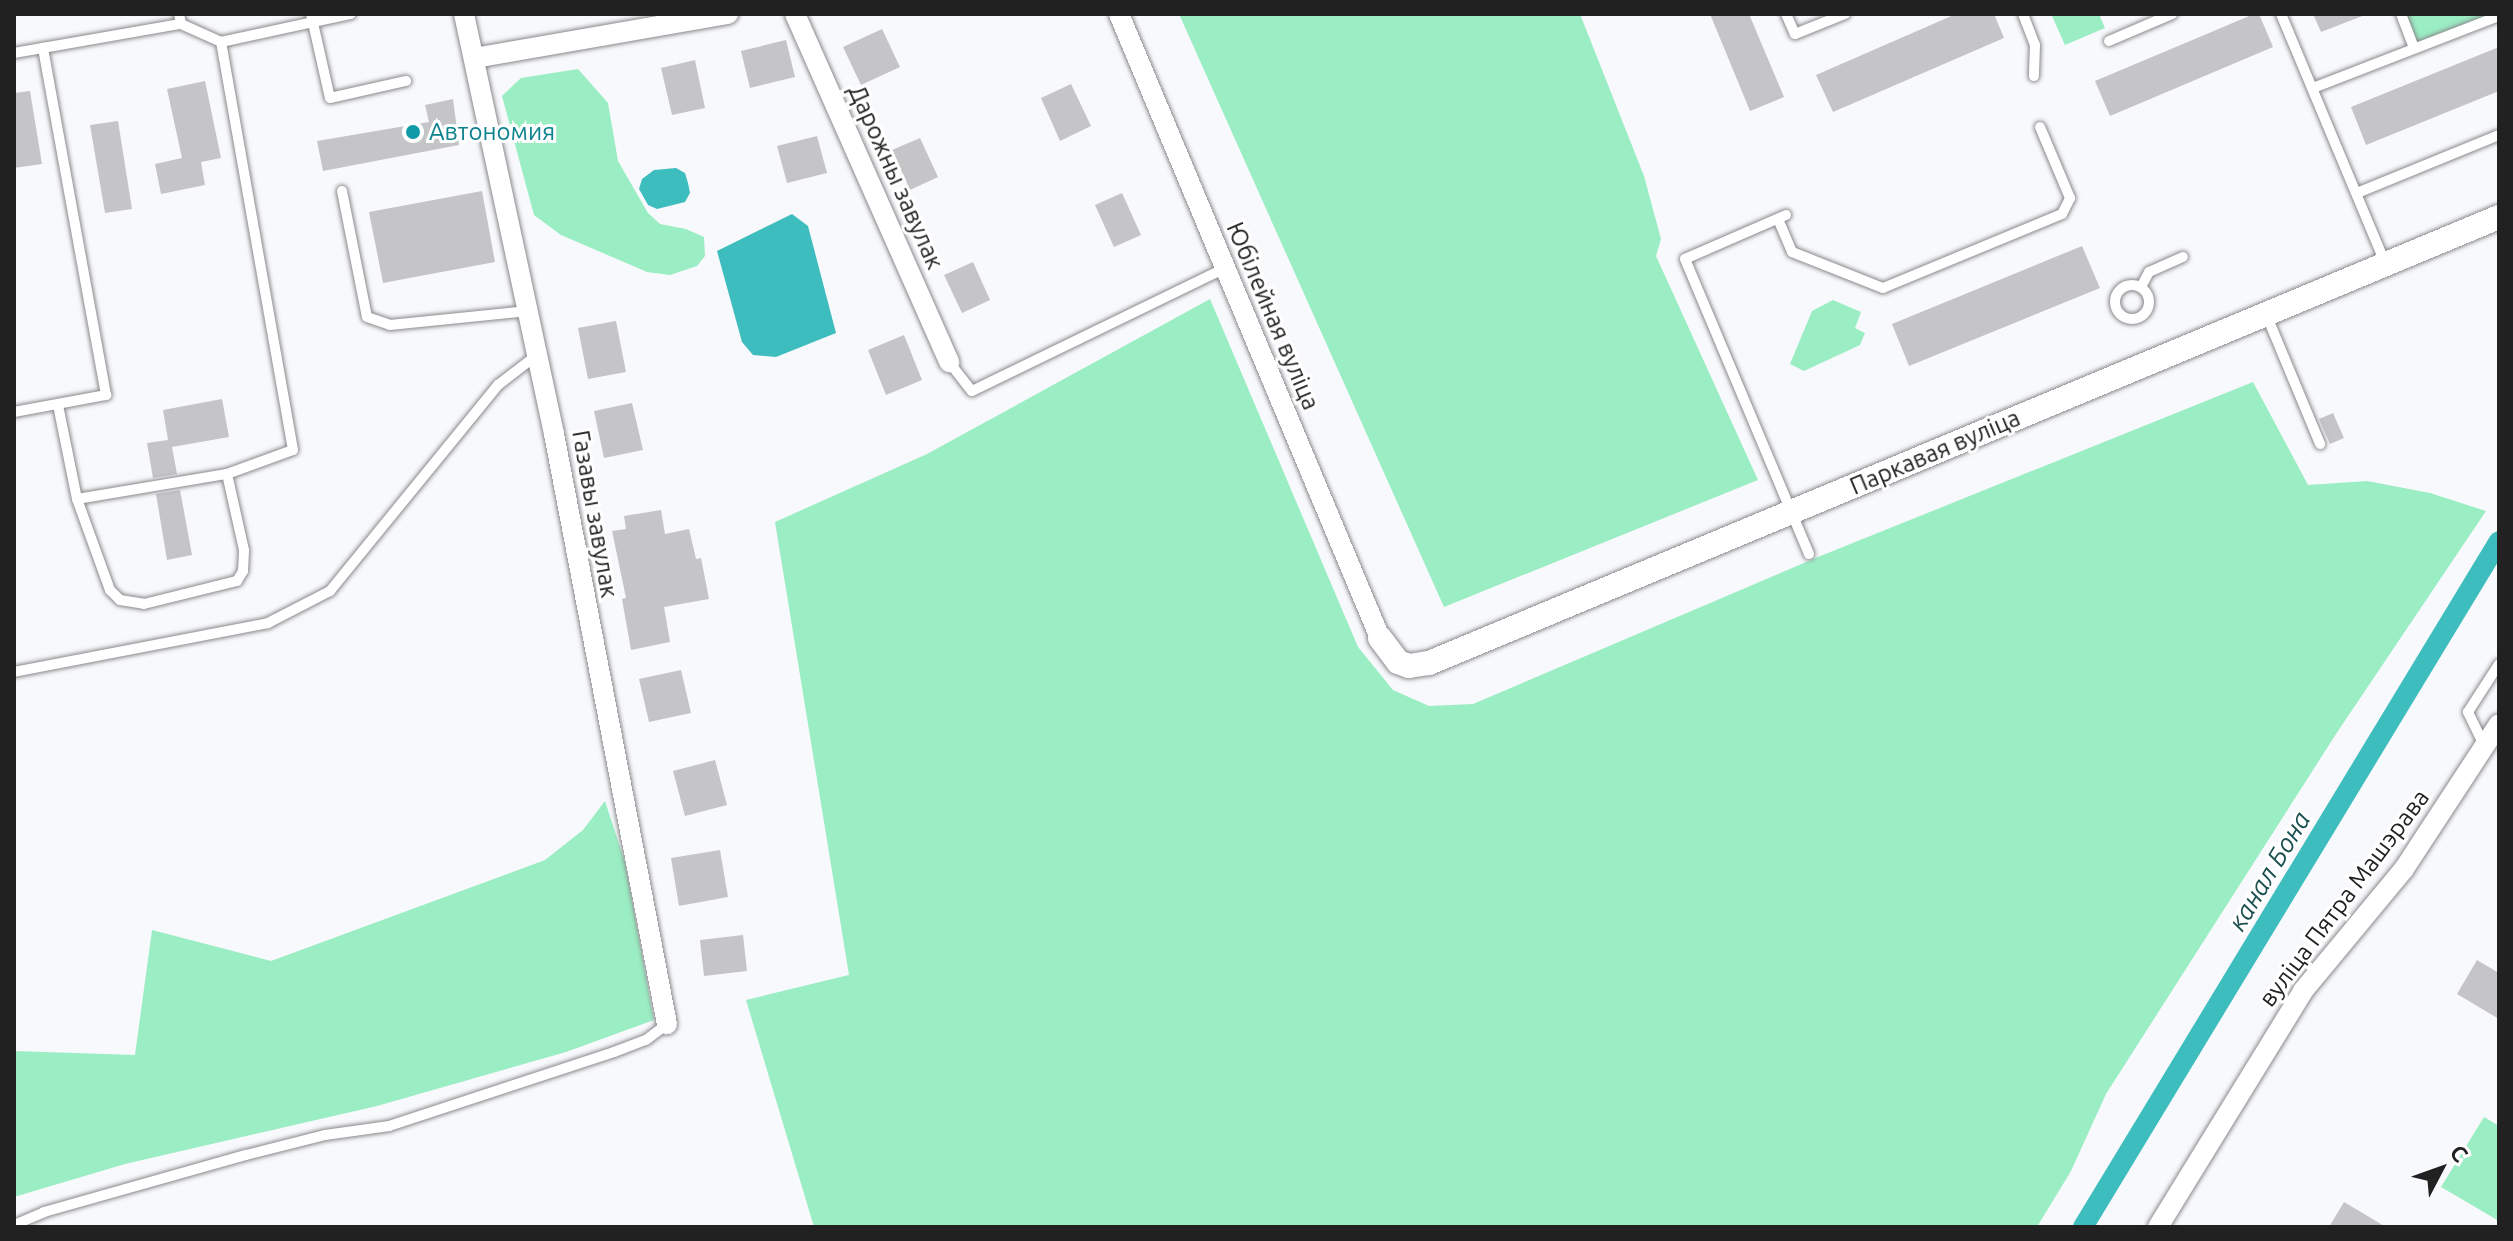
<!DOCTYPE html>
<meta charset="utf-8">
<style>
body{margin:0}
#map{position:relative;width:2513px;height:1241px;overflow:hidden;background:#f8f9fc;font-family:Ubuntu,sans-serif}
div>[style]{position:absolute}
.green>*{inset:0;background:#9bedc3}
.water>*{inset:0;background:#3ebdbe}
.canal>*{height:20px;margin:-10px;padding:0 10px;transform-origin:10px;border-radius:10px;background:#3ebdbe}
.building>*{inset:0;background:#c5c4c7}
.roads{filter:drop-shadow(0 0 2px #8a8a8d) drop-shadow(0 0 2px #8a8a8d)}
.service>*{height:10px;margin:-5px;padding:0 5px;transform-origin:5px;border-radius:5px;background:#fff}
.service>.ring{margin:-5px;padding:0;box-sizing:content-box;background:none;border:10px solid #fff;border-radius:50%}
.minor>*{height:20px;margin:-10px;padding:0 10px;transform-origin:10px;border-radius:10px;background:#fff}
.tertiary>*{height:24px;margin:-12px;padding:0 12px;transform-origin:12px;border-radius:12px;background:#fff}
.dots>*{width:22px;height:22px;translate:-50% -50%;box-sizing:border-box;border:4px solid #fff;border-radius:50%}
span{translate:-50% -50%;white-space:nowrap;text-align:center;line-height:1.15;-webkit-text-stroke:6px #fff;paint-order:stroke}
.culture-label{font-size:24px;color:#0d838f}
.left{translate:0 -50%;text-align:left}
.street-label{font-size:24px;color:#212122}
.water-label{font-size:26px;color:#1b5050;font-style:italic}
.frame{position:absolute;inset:0;border:16px solid #212122;pointer-events:none}
.north{position:absolute;left:2401px;top:1129px;width:80px;height:80px;-webkit-text-stroke:6px #fff;paint-order:stroke;rotate:49deg;font-size:22px;font-weight:700;line-height:32px;text-align:center;color:#212122}
.north::after{content:'';display:block;margin:auto;width:28px;height:36px;background:#212122;clip-path:polygon(50% 0,100% 100%,50% 72%,0 100%)}
</style>
<div id="map">
<div class="green">
<i style="clip-path:polygon(1179px 14px,1580px 14px,1644px 176px,1661px 239px,1656px 256px,1758px 480px,1444px 607px)"></i>
<i style="clip-path:polygon(2057px 14px,2099px 14px,2105px 28px,2065px 45px,2052px 16px)"></i>
<i style="clip-path:polygon(2401px 14px,2494px 14px,2414px 48px)"></i>
<i style="clip-path:polygon(578px 69px,608px 103px,618px 161px,648px 213px,660px 224px,686px 229px,704px 237px,705px 256px,697px 266px,670px 275px,647px 272px,561px 235px,534px 215px,502px 96px,521px 78px)"></i>
<i style="clip-path:polygon(1210px 299px,1358px 647px,1393px 690px,1429px 706px,1473px 704px,1818px 557px,2253px 382px,2308px 485px,2367px 481px,2430px 493px,2486px 511px,2336px 734px,2106px 1094px,2071px 1171px,2037px 1227px,814px 1227px,746px 1000px,849px 975px,775px 522px,927px 454px)"></i>
<i style="clip-path:polygon(1833px 300px,1861px 312px,1855px 328px,1865px 333px,1860px 345px,1804px 371px,1790px 364px,1812px 311px)"></i>
<i style="clip-path:polygon(605px 801px,625px 862px,654px 1020px,566px 1052px,377px 1106px,125px 1164px,14px 1197px,14px 1051px,135px 1055px,152px 930px,271px 961px,545px 860px,583px 830px)"></i>
<i style="clip-path:polygon(2484px 1117px,2499px 1126px,2499px 1221px,2441px 1187px)"></i>
</div>
<div class="water">
<i style="clip-path:polygon(676px 168px,685px 173px,688px 183px,690px 193px,685px 202px,657px 209px,648px 205px,639px 189px,642px 179px,654px 170px)"></i>
<i style="clip-path:polygon(792px 214px,808px 226px,836px 333px,776px 357px,753px 355px,742px 342px,717px 251px)"></i>
</div>
<div class="canal">
<i style="left:2083px;top:1227px;width:802px;rotate:-58.77deg"></i>
</div>
<div class="building">
<i style="clip-path:polygon(1710px 14px,1749px 14px,1784px 97px,1750px 111px)"></i>
<i style="clip-path:polygon(1956px 14px,1994px 14px,2004px 38px,1833px 112px,1816px 75px)"></i>
<i style="clip-path:polygon(2254px 14px,2259px 14px,2273px 47px,2110px 116px,2095px 81px)"></i>
<i style="clip-path:polygon(2313px 14px,2365px 14px,2365px 15px,2321px 32px)"></i>
<i style="clip-path:polygon(882px 29px,900px 67px,861px 85px,843px 47px)"></i>
<i style="clip-path:polygon(786px 40px,795px 77px,750px 88px,741px 51px)"></i>
<i style="clip-path:polygon(2499px 47px,2499px 91px,2366px 145px,2351px 107px)"></i>
<i style="clip-path:polygon(695px 60px,705px 108px,672px 115px,661px 68px)"></i>
<i style="clip-path:polygon(205px 81px,221px 158px,201px 162px,205px 185px,161px 194px,155px 164px,182px 158px,167px 89px)"></i>
<i style="clip-path:polygon(1071px 84px,1091px 126px,1060px 141px,1041px 98px)"></i>
<i style="clip-path:polygon(30px 91px,42px 164px,14px 168px,14px 93px)"></i>
<i style="clip-path:polygon(453px 99px,459px 145px,323px 171px,317px 141px,429px 122px,425px 105px)"></i>
<i style="clip-path:polygon(118px 121px,132px 209px,105px 213px,90px 125px)"></i>
<i style="clip-path:polygon(817px 136px,827px 173px,787px 183px,777px 146px)"></i>
<i style="clip-path:polygon(920px 138px,938px 177px,910px 190px,892px 150px)"></i>
<i style="clip-path:polygon(482px 191px,495px 262px,383px 283px,369px 212px)"></i>
<i style="clip-path:polygon(1122px 193px,1141px 235px,1114px 247px,1095px 205px)"></i>
<i style="clip-path:polygon(2082px 246px,2100px 288px,1909px 366px,1892px 324px)"></i>
<i style="clip-path:polygon(973px 262px,990px 300px,962px 313px,944px 275px)"></i>
<i style="clip-path:polygon(616px 321px,626px 372px,588px 379px,578px 328px)"></i>
<i style="clip-path:polygon(904px 335px,922px 380px,886px 395px,868px 350px)"></i>
<i style="clip-path:polygon(222px 399px,229px 437px,172px 447px,177px 474px,153px 478px,147px 443px,168px 440px,163px 410px)"></i>
<i style="clip-path:polygon(632px 403px,643px 450px,604px 458px,594px 411px)"></i>
<i style="clip-path:polygon(2333px 413px,2344px 438px,2330px 444px,2319px 419px)"></i>
<i style="clip-path:polygon(180px 490px,192px 555px,167px 560px,156px 494px)"></i>
<i style="clip-path:polygon(661px 510px,665px 534px,689px 529px,696px 559px,701px 558px,709px 599px,664px 607px,670px 642px,631px 650px,622px 599px,626px 598px,612px 531px,626px 529px,624px 516px)"></i>
<i style="clip-path:polygon(681px 670px,691px 713px,649px 722px,639px 679px)"></i>
<i style="clip-path:polygon(715px 760px,727px 805px,685px 816px,673px 771px)"></i>
<i style="clip-path:polygon(720px 850px,728px 897px,679px 906px,671px 858px)"></i>
<i style="clip-path:polygon(743px 935px,747px 971px,704px 976px,700px 940px)"></i>
<i style="clip-path:polygon(2477px 960px,2499px 973px,2499px 1019px,2457px 994px)"></i>
<i style="clip-path:polygon(2344px 1202px,2386px 1227px,2329px 1227px)"></i>
</div>
<div class="roads">
<div class="service">
<i style="left:311px;top:14px;width:86px;rotate:77.3deg"></i>
<i style="left:330px;top:98px;width:78px;rotate:-12.6deg"></i>
<i style="left:1786px;top:14px;width:22px;rotate:66deg"></i>
<i style="left:1795px;top:34px;width:54px;rotate:-21.8deg"></i>
<i style="left:2023px;top:14px;width:33px;rotate:69deg"></i>
<i style="left:2035px;top:45px;width:31px;rotate:92deg"></i>
<i style="left:2281px;top:14px;width:270px;rotate:67.3deg"></i>
<i style="left:2401px;top:14px;width:36px;rotate:69deg"></i>
<i style="left:2109px;top:41px;width:69px;rotate:-23.2deg"></i>
<i style="left:221px;top:42px;width:133px;rotate:-12.2deg"></i>
<i style="left:14px;top:53px;width:169px;rotate:-9.9deg"></i>
<i style="left:181px;top:24px;width:10px;rotate:-101deg"></i>
<i style="left:2313px;top:88px;width:199px;rotate:-21.2deg"></i>
<i style="left:342px;top:191px;width:128px;rotate:78.8deg"></i>
<i style="left:367px;top:317px;width:24px;rotate:19deg"></i>
<i style="left:390px;top:325px;width:139px;rotate:-5.8deg"></i>
<i style="left:2357px;top:193px;width:153px;rotate:-22.2deg"></i>
<i style="left:1786px;top:215px;width:110px;rotate:156.5deg"></i>
<i style="left:1685px;top:259px;width:320px;rotate:67.2deg"></i>
<i style="left:1778px;top:219px;width:36px;rotate:67deg"></i>
<i style="left:1792px;top:252px;width:98px;rotate:21.6deg"></i>
<i style="left:1883px;top:288px;width:194px;rotate:-22.5deg"></i>
<i style="left:2062px;top:214px;width:18px;rotate:-63deg"></i>
<i style="left:2070px;top:198px;width:77px;rotate:-112.9deg"></i>
<i class="ring" style="left:2115px;top:285px;width:24px;height:24px"></i>
<i style="left:2141px;top:287px;width:17px;rotate:-62deg"></i>
<i style="left:2149px;top:272px;width:37px;rotate:-24deg"></i>
<i style="left:2266px;top:314px;width:141px;rotate:67.4deg"></i>
<i style="left:949px;top:362px;width:37px;rotate:52deg"></i>
<i style="left:972px;top:391px;width:281px;rotate:-25.9deg"></i>
<i style="left:58px;top:405px;width:96px;rotate:78.6deg"></i>
<i style="left:77px;top:499px;width:97px;rotate:70.1deg"></i>
<i style="left:110px;top:590px;width:14px;rotate:45deg"></i>
<i style="left:120px;top:600px;width:24px;rotate:9deg"></i>
<i style="left:144px;top:604px;width:96px;rotate:-13.9deg"></i>
<i style="left:237px;top:581px;width:12px;rotate:-59deg"></i>
<i style="left:243px;top:571px;width:21px;rotate:-87deg"></i>
<i style="left:244px;top:550px;width:78px;rotate:-102.6deg"></i>
<i style="left:227px;top:474px;width:70px;rotate:-20deg"></i>
<i style="left:293px;top:450px;width:414px;rotate:-100deg"></i>
<i style="left:221px;top:42px;width:44px;rotate:-155.8deg"></i>
<i style="left:14px;top:412px;width:94px;rotate:-10.5deg"></i>
<i style="left:106px;top:395px;width:353px;rotate:-100.3deg"></i>
<i style="left:77px;top:499px;width:152px;rotate:-9.5deg"></i>
<i style="left:14px;top:672px;width:259px;rotate:-10.9deg"></i>
<i style="left:268px;top:623px;width:70px;rotate:-27.3deg"></i>
<i style="left:330px;top:591px;width:266px;rotate:-50.8deg"></i>
<i style="left:498px;top:385px;width:49px;rotate:-37.6deg"></i>
<i style="left:2484px;top:745px;width:37px;rotate:-116deg"></i>
<i style="left:2468px;top:712px;width:57px;rotate:-57.1deg"></i>
<i style="left:14px;top:1225px;width:33px;rotate:-23deg"></i>
<i style="left:44px;top:1212px;width:210px;rotate:-15.8deg"></i>
<i style="left:246px;top:1155px;width:81px;rotate:-14.2deg"></i>
<i style="left:325px;top:1135px;width:65px;rotate:-8deg"></i>
<i style="left:389px;top:1126px;width:237px;rotate:-18.2deg"></i>
<i style="left:614px;top:1052px;width:34px;rotate:-21deg"></i>
<i style="left:646px;top:1040px;width:26px;rotate:-37deg"></i>
</div>
<div class="minor">
<i style="left:464px;top:14px;width:430px;rotate:77.9deg"></i>
<i style="left:554px;top:434px;width:601px;rotate:79.16deg"></i>
<i style="left:795px;top:14px;width:381px;rotate:66.1deg"></i>
<i style="left:1119px;top:14px;width:676px;rotate:67.3deg"></i>
<i style="left:475px;top:58px;width:257px;rotate:-9.9deg"></i>
<i style="left:2158px;top:1227px;width:277px;rotate:-58.4deg"></i>
<i style="left:2303px;top:991px;width:158px;rotate:-50.4deg"></i>
<i style="left:2404px;top:869px;width:173px;rotate:-56.8deg"></i>
</div>
<div class="tertiary">
<i style="left:1380px;top:638px;width:30px;rotate:53deg"></i>
<i style="left:1398px;top:662px;width:12px;rotate:20deg"></i>
<i style="left:1409px;top:666px;width:20px;rotate:-9deg"></i>
<i style="left:1429px;top:663px;width:1159px;rotate:-22.63deg"></i>
</div>
</div>
<div class="dots">
<i style="left:413px;top:132px;background:#0f9aa8"></i>
</div>
<div class="culture-label">
<span class="left" style="left:429px;top:132px">Автономия</span>
</div>
<div class="street-label">
<span style="left:896px;top:177px;rotate:66deg">Дарожны завулак</span>
<span style="left:1273px;top:316px;rotate:67deg">Юбілейная вуліца</span>
<span style="left:1935px;top:452px;rotate:-23deg">Паркавая вуліца</span>
<span style="left:595px;top:514px;rotate:80deg">Газавы завулак</span>
<span style="left:2344px;top:898px;rotate:-53deg">вуліца Пятра Машэрава</span>
</div>
<div class="water-label">
<span style="left:2269px;top:871px;rotate:-59deg">канал Бона</span>
</div>
<div class="frame"></div>
<div class="north">С</div>
</div>
